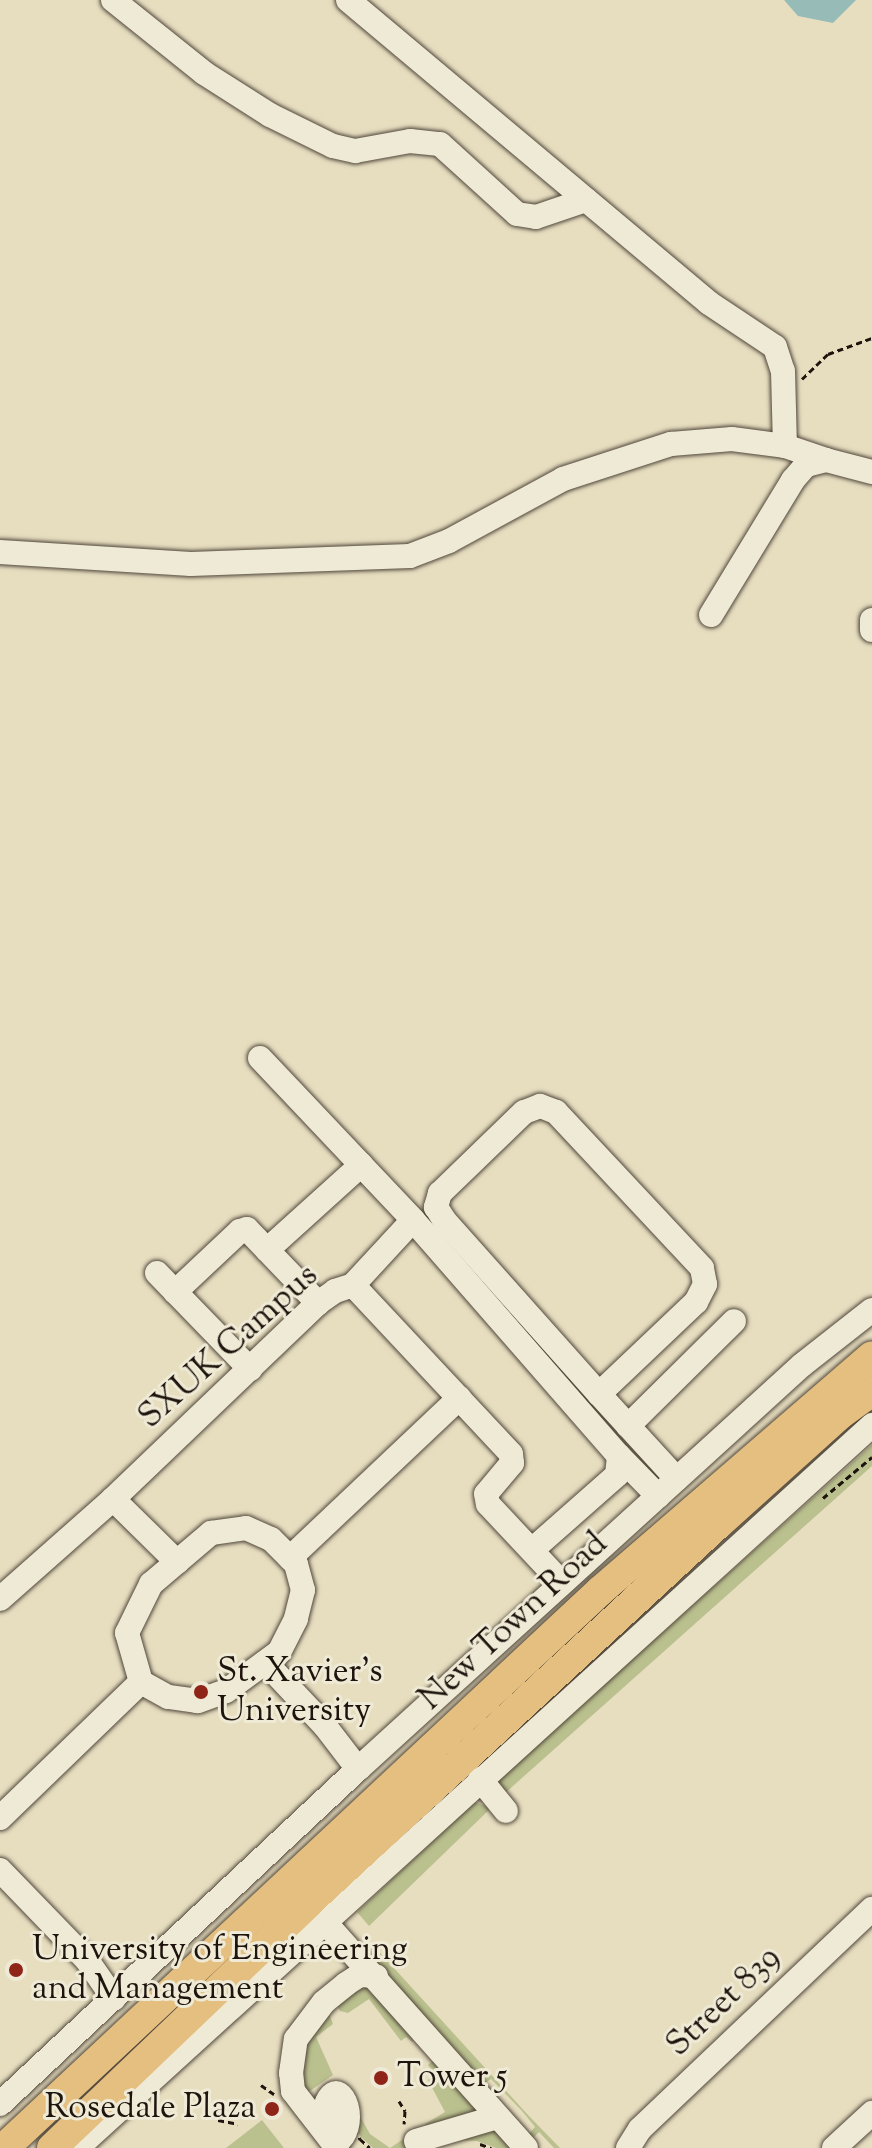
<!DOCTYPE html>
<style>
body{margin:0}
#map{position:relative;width:872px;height:2148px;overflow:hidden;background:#e7dec0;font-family:"Sorts Mill Goudy",serif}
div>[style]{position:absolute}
.green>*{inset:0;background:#bac08e}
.water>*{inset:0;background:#97bbb7}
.path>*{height:3px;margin-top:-1.5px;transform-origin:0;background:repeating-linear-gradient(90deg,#1e140d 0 6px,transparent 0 10px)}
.roads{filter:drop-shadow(0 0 2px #50463a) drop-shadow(0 0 2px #50463a)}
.minor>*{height:24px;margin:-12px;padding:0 12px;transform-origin:12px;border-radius:12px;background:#efead6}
.minor>.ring{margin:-12px;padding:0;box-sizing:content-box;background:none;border:24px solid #efead6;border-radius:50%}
.major>*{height:30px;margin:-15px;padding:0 15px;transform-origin:15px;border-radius:15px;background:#e4bf80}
.dots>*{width:22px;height:22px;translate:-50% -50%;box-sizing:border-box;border:4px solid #efead6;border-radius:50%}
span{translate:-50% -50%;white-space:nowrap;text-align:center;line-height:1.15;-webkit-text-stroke:6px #efead6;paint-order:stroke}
.street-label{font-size:34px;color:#1e140d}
.poi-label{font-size:34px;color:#1e140d}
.left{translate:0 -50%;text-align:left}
.right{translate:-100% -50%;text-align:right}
</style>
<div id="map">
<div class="green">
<i style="clip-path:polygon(872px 1445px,872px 1466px,504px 1794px,496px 1781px)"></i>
<i style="clip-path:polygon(475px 1802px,491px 1808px,369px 1926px,357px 1912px)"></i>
<i style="clip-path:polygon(372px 1944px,528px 2115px,560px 2148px,554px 2148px,539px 2132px,531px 2140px,527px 2136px,535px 2127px,522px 2111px,491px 2079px,481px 2086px,364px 1952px)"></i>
<i style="clip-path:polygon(361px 1980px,422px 2035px,412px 2042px,406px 2037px,401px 2041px,369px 1999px,348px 2013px,340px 2011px,335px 2003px)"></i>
<i style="clip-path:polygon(328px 2011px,333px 2024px,316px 2037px,333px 2075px,307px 2093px,302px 2085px,301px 2050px)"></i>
<i style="clip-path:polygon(439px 2055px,486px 2111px,428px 2129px,425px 2124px,445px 2112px,428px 2080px,435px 2074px,428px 2065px)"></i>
<i style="clip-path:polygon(357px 2111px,370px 2134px,390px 2148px,408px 2136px,499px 2124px,522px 2148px,496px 2148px,477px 2141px,454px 2140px,420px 2148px,373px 2148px,361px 2137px,349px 2118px)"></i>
<i style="clip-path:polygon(262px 2120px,284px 2148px,226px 2148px)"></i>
</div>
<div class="water">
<i style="clip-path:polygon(784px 0,856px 0,833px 23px,798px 16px)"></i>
</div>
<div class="path">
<i style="left:802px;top:379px;width:36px;rotate:-44deg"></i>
<i style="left:828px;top:354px;width:47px;rotate:-20deg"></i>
<i style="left:823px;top:1498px;width:64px;rotate:-39.9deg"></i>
<i style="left:261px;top:2085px;width:16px;rotate:35deg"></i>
<i style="left:338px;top:2097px;width:10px;rotate:-24deg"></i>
<i style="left:399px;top:2101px;width:12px;rotate:59deg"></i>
<i style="left:405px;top:2111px;width:13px;rotate:94deg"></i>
<i style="left:337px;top:2104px;width:42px;rotate:56.7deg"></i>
<i style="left:360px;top:2139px;width:13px;rotate:42deg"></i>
<i style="left:218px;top:2120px;width:20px;rotate:11deg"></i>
<i style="left:480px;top:2144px;width:12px;rotate:20deg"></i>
</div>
<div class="roads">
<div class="minor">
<i style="left:113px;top:0;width:117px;rotate:38.7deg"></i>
<i style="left:204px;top:73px;width:78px;rotate:32.5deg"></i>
<i style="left:270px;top:115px;width:70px;rotate:26.2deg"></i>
<i style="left:333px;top:146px;width:23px;rotate:13deg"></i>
<i style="left:355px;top:151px;width:56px;rotate:-10.3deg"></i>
<i style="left:410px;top:141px;width:30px;rotate:6deg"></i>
<i style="left:440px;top:144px;width:104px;rotate:42.3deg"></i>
<i style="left:517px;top:214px;width:19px;rotate:9deg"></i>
<i style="left:536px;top:217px;width:53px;rotate:-18.8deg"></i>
<i style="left:348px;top:0;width:471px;rotate:40deg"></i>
<i style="left:709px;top:303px;width:79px;rotate:33.7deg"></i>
<i style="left:775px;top:347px;width:25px;rotate:72deg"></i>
<i style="left:783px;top:371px;width:75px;rotate:88.5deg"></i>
<i style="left:0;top:552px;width:191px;rotate:3.6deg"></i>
<i style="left:191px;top:564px;width:219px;rotate:-2.1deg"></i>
<i style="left:410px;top:556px;width:42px;rotate:-21deg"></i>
<i style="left:449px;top:541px;width:130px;rotate:-28.5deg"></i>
<i style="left:563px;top:479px;width:114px;rotate:-18deg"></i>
<i style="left:671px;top:444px;width:61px;rotate:-4.7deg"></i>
<i style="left:732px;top:439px;width:53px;rotate:7.5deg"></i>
<i style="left:785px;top:446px;width:43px;rotate:18.9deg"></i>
<i style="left:711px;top:615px;width:158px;rotate:-58.7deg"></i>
<i style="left:793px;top:480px;width:20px;rotate:-49deg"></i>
<i style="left:806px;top:465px;width:21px;rotate:-14deg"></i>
<i style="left:826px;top:460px;width:48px;rotate:14.6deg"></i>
<i style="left:872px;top:620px;width:10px;rotate:90deg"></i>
<i style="left:260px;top:1058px;width:223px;rotate:46.6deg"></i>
<i style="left:413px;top:1220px;width:313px;rotate:48.9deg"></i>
<i style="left:619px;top:1456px;width:19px;rotate:96deg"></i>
<i style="left:617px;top:1475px;width:113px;rotate:138.6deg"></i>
<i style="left:267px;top:1250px;width:127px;rotate:-42.1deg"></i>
<i style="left:157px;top:1273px;width:134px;rotate:45.9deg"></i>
<i style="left:353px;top:1285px;width:88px;rotate:-47.3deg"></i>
<i style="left:175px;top:1292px;width:89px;rotate:-43.2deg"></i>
<i style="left:240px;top:1231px;width:7px;rotate:-16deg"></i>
<i style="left:247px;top:1229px;width:103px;rotate:46.2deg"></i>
<i style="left:599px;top:1394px;width:134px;rotate:-43.5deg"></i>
<i style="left:696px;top:1302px;width:20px;rotate:-63deg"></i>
<i style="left:705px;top:1284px;width:16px;rotate:-101deg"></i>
<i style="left:702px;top:1268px;width:214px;rotate:-133.1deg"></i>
<i style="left:556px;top:1112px;width:17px;rotate:-159deg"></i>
<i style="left:540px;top:1106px;width:17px;rotate:159deg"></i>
<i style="left:524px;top:1112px;width:117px;rotate:136deg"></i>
<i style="left:440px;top:1193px;width:15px;rotate:106deg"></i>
<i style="left:436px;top:1207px;width:15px;rotate:58deg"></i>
<i style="left:444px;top:1220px;width:233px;rotate:48.3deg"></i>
<i style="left:599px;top:1394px;width:115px;rotate:47.5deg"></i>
<i style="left:628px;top:1426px;width:149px;rotate:-44.7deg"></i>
<i style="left:619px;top:1456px;width:56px;rotate:45.7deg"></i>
<i style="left:113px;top:1499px;width:284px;rotate:-43.7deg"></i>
<i style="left:318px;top:1303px;width:21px;rotate:-35deg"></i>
<i style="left:335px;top:1291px;width:19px;rotate:-18deg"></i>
<i style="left:353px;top:1285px;width:231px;rotate:46.9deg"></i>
<i style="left:511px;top:1454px;width:9px;rotate:84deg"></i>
<i style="left:512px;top:1463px;width:40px;rotate:130deg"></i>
<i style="left:486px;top:1494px;width:10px;rotate:79deg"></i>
<i style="left:488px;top:1504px;width:108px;rotate:46.9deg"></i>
<i style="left:246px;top:1528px;width:27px;rotate:24deg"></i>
<i style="left:271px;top:1539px;width:35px;rotate:45deg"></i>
<i style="left:296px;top:1564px;width:27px;rotate:75deg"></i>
<i style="left:303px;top:1590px;width:30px;rotate:104deg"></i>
<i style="left:296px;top:1619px;width:37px;rotate:117deg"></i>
<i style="left:279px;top:1652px;width:66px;rotate:143.7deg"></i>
<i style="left:226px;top:1691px;width:30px;rotate:160deg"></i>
<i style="left:198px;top:1701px;width:30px;rotate:-172deg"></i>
<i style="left:168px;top:1697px;width:31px;rotate:-151deg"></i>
<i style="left:141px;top:1682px;width:51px;rotate:-105.9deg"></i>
<i style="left:127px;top:1633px;width:55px;rotate:-63.9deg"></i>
<i style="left:151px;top:1584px;width:79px;rotate:-40.4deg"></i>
<i style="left:211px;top:1533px;width:35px;rotate:-8deg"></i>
<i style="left:290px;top:1558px;width:233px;rotate:-43.4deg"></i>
<i style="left:0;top:1599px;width:151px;rotate:-41.5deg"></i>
<i style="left:113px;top:1499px;width:90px;rotate:44.5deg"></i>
<i style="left:266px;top:1663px;width:86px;rotate:46.9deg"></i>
<i style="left:325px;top:1726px;width:54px;rotate:52.5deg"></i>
<i style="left:480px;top:1779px;width:41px;rotate:50.9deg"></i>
<i style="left:0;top:1818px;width:196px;rotate:-44deg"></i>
<i style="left:0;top:1870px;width:125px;rotate:46deg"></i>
<i style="left:87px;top:1960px;width:47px;rotate:55.3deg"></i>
<i style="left:315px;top:1911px;width:317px;rotate:48.3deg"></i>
<i class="ring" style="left:324px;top:2093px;width:-10px;height:-10px"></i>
<i style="left:0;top:2104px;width:490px;rotate:-43.1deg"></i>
<i style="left:358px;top:1769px;width:600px;rotate:-42.3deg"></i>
<i style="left:802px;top:1365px;width:89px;rotate:-38.2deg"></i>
<i style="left:416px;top:2141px;width:84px;rotate:-16.5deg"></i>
<i style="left:77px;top:2148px;width:1075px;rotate:-42.28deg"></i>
<i style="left:337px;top:2148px;width:72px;rotate:-127.7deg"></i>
<i style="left:293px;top:2091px;width:18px;rotate:-96deg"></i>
<i style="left:291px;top:2073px;width:34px;rotate:-82deg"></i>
<i style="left:296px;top:2039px;width:46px;rotate:-52.9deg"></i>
<i style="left:324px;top:2002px;width:28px;rotate:-39deg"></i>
<i style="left:346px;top:1984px;width:17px;rotate:-33deg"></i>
<i style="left:360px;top:1975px;width:16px;rotate:4deg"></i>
<i style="left:628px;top:2148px;width:22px;rotate:-58deg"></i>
<i style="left:640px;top:2129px;width:320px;rotate:-43.5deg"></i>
<i style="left:834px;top:2148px;width:52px;rotate:-42.6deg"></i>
</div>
<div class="major">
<i style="left:4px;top:2148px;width:816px;rotate:-43.06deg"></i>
<i style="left:600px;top:1591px;width:359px;rotate:-40.8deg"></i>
<i style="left:52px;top:2148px;width:356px;rotate:-43.7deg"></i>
<i style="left:309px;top:1902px;width:556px;rotate:-42.74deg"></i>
<i style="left:717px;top:1525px;width:164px;rotate:-42deg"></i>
<i style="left:839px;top:1415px;width:41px;rotate:-36deg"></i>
</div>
</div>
<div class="dots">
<i style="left:201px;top:1692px;background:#8f2418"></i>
<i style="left:16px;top:1970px;background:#8f2418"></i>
<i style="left:381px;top:2078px;background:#8f2418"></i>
<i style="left:272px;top:2109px;background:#8f2418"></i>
</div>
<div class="street-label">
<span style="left:229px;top:1347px;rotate:-42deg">SXUK Campus</span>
<span style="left:514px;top:1622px;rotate:-43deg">New Town Road</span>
<span style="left:724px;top:2002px;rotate:-44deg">Street 839</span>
</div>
<div class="poi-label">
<span class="left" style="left:217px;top:1692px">St. Xavier's<br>University</span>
<span class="left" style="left:32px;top:1970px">University of Engineering<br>and Management</span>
<span class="left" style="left:397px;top:2078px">Tower 5</span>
<span class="right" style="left:256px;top:2109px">Rosedale Plaza</span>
</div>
</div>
